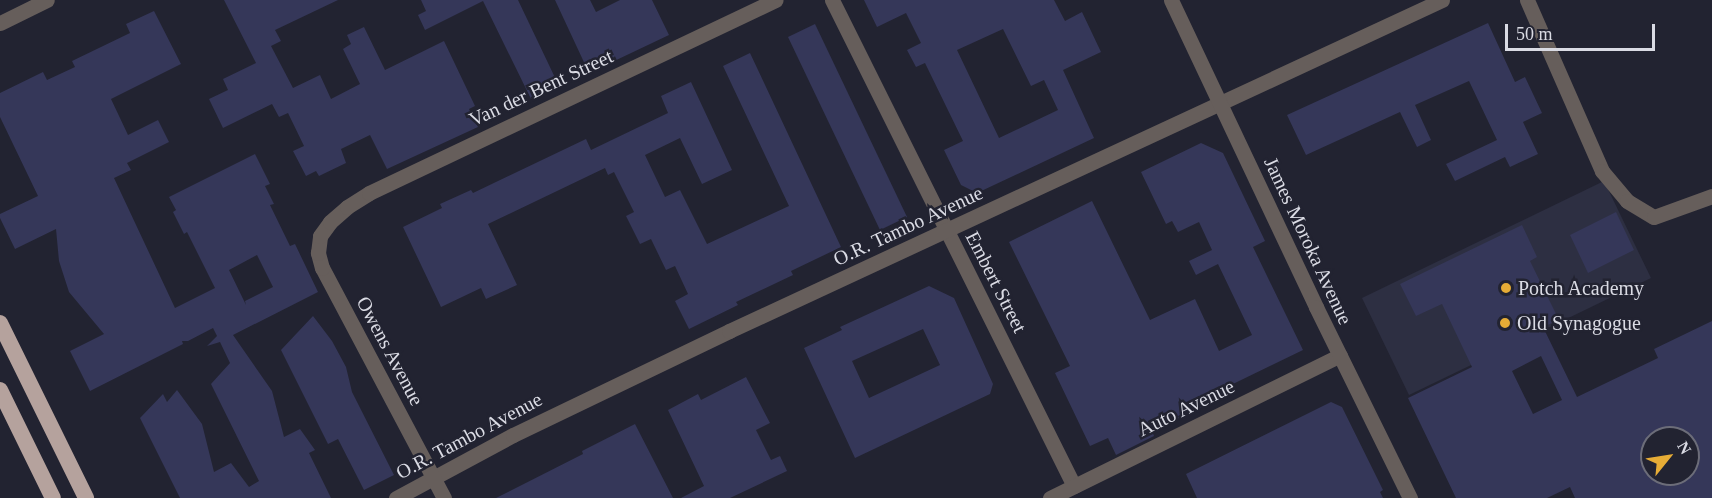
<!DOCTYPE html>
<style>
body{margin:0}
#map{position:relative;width:1712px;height:498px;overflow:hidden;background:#222331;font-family:"Times New Roman",serif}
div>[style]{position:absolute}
.built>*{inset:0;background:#2d2f42}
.building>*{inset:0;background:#353759}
.minor>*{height:15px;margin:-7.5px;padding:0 7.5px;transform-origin:7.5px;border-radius:7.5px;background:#665e5b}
.tertiary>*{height:15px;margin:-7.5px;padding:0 7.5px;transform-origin:7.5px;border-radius:7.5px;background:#665e5b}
.trunk>*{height:16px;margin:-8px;padding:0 8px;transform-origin:8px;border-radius:8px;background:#b5a29d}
.dots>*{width:16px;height:16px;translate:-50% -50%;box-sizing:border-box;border:3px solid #222331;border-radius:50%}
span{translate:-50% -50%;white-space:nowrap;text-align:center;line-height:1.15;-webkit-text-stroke:5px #222331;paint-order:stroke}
.street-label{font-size:20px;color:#dadbe4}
.poi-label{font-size:20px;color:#dadbe4}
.left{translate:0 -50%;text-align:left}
.north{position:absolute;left:1640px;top:426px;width:60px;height:60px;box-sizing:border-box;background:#222331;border:2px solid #6c6d79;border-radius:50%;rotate:60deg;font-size:16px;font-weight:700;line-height:24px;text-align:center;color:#dadbe4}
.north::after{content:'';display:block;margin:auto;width:21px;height:27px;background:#e6ac36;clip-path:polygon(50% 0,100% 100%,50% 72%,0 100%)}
.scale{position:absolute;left:1505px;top:24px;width:150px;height:27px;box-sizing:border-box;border:3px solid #dadbe4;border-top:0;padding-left:8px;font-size:18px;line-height:21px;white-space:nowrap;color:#dadbe4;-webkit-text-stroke:4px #222331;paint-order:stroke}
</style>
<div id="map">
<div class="built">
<i style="clip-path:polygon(1604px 181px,1651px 278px,1409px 395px,1362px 298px)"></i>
</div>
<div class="building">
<i style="clip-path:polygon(224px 0,338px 0,275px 30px,281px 41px,271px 46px,293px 88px,320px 75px,331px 99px,360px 84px,343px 49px,351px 44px,347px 35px,364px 27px,385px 70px,444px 41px,475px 106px,469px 109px,478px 127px,387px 169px,370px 135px,341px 149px,346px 163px,319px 176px,316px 171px,306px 176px,293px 151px,304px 146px,288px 113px,279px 117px,272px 104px,223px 128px,209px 99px,228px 90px,223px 79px,256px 63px)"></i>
<i style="clip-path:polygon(421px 0,518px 0,559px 86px,531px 99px,483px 1px,425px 30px,418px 15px,426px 11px)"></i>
<i style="clip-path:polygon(555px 0,590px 0,596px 12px,620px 0,652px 0,669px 35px,589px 73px)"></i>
<i style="clip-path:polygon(evenodd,864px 0,1054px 0,1065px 21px,1082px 12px,1101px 52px,1063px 70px,1094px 138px,977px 193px,961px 185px,944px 150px,963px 141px,925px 63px,916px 67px,907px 50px,921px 43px,906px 13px,877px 27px,864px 0,1003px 29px,1031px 86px,1044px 80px,1058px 110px,999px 138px,957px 50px,1003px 29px)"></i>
<i style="clip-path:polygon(evenodd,154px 11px,181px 64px,111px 99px,128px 135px,158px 120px,169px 142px,127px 163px,131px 170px,114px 178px,175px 308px,215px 288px,187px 232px,184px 234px,173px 212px,176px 210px,169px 197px,255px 154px,270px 184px,265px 186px,274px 204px,270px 205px,290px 246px,295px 244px,318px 292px,233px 335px,272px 391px,284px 437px,300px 429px,315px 450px,309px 453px,331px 498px,180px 498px,140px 418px,163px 394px,167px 402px,177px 390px,202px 424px,214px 472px,231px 463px,249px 487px,259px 481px,211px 384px,230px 363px,220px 342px,207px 346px,217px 336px,213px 328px,188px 341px,182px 341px,183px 344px,90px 391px,70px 351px,104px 334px,69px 292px,59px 261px,56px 229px,15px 249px,0 218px,0 214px,38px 196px,0 117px,0 93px,43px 72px,47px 80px,75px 67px,72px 61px,130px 33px,126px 24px,154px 11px,257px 255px,273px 287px,245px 301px,246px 305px,229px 270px,257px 255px)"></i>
<i style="clip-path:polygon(1488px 23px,1515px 82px,1525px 77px,1542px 113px,1523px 122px,1538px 154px,1510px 167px,1505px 157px,1455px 181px,1446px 164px,1497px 140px,1469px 81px,1415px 105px,1431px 140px,1417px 147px,1400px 112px,1306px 155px,1287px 115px)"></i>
<i style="clip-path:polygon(815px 24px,907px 217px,880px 230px,788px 37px)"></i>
<i style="clip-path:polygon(750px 53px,841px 247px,791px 271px,793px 275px,736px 302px,738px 305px,689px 329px,675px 301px,688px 294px,675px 266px,666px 270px,651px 239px,640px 244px,626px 216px,634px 212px,614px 172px,608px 175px,605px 168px,488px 224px,517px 285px,486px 299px,481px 288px,441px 307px,403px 227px,442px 208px,440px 204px,471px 190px,473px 193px,586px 139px,591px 150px,668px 113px,661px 96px,691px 82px,732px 170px,702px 184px,680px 138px,645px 155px,665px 197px,680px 190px,707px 244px,789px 206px,723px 66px)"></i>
<i style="clip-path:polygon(1201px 143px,1223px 153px,1265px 241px,1253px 247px,1303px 350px,1198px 401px,1202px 407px,1152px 431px,1154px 436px,1116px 455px,1108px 438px,1090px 446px,1055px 373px,1070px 366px,1009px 242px,1092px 201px,1150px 320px,1195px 299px,1219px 351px,1252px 335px,1218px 264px,1196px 275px,1189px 261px,1212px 250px,1199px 222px,1178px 232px,1172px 221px,1166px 224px,1141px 172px)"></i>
<i style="clip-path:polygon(1616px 212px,1634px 250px,1588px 273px,1570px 235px)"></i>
<i style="clip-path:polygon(evenodd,1522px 225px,1537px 257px,1530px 261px,1559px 320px,1543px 327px,1577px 397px,1658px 358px,1654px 349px,1712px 321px,1712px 498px,1575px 498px,1570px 487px,1547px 498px,1456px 498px,1408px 398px,1472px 367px,1442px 304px,1416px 316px,1400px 284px,1522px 225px,1541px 356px,1562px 400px,1533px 414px,1512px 371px,1541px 356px,1522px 225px,1652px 438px,1688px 438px,1688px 474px,1652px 474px,1652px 438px)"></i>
<i style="clip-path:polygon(evenodd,929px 286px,954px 298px,993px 384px,990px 394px,855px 458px,804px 348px,842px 330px,840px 327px,929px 286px,923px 329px,940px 365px,869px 398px,852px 361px,923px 329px)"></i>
<i style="clip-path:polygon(313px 316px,332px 341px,346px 367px,352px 392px,394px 475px,364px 490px,338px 439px,328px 444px,281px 350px)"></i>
<i style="clip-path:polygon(746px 377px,770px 423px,756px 430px,771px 460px,780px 456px,787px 471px,730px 498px,681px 498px,704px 486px,668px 410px,698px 394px,701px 400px)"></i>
<i style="clip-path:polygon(1331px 402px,1342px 407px,1383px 490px,1380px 492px,1383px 498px,1197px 498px,1186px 474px)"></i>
<i style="clip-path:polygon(635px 424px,673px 498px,496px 498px,583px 454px,582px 451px)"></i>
</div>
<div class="minor">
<i style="left:832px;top:0;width:543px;rotate:63.53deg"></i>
<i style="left:1527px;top:0;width:187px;rotate:66.3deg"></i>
<i style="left:1602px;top:171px;width:39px;rotate:50deg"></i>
<i style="left:1627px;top:201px;width:31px;rotate:31deg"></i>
<i style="left:1654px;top:217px;width:62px;rotate:-19.9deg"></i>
<i style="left:0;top:23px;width:52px;rotate:-26.1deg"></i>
<i style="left:396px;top:498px;width:133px;rotate:-28.3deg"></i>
<i style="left:513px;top:435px;width:240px;rotate:-25.7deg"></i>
<i style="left:729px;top:331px;width:786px;rotate:-24.9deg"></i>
<i style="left:444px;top:498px;width:260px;rotate:-117.9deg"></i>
<i style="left:322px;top:268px;width:16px;rotate:-105deg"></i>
<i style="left:318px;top:253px;width:17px;rotate:-83deg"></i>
<i style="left:320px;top:236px;width:17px;rotate:-54deg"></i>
<i style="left:330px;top:222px;width:23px;rotate:-41deg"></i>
<i style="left:347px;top:207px;width:26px;rotate:-32deg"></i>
<i style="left:369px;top:193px;width:450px;rotate:-25.4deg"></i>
<i style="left:1050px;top:498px;width:323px;rotate:-26.2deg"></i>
</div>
<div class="tertiary">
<i style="left:1171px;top:0;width:340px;rotate:64.7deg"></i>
<i style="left:1316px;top:307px;width:213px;rotate:63.8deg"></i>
</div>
<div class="trunk">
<i style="left:0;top:323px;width:195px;rotate:63.8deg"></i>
<i style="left:0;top:390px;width:120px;rotate:63.9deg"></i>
</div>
<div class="dots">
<i style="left:1506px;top:288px;background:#e6ac36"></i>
<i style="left:1505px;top:323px;background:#e6ac36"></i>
</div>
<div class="street-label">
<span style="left:541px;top:88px;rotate:-25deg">Van der Bent Street</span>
<span style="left:908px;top:226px;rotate:-25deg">O.R. Tambo Avenue</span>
<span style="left:1308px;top:241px;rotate:65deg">James Moroka Avenue</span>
<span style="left:996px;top:282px;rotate:63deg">Embert Street</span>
<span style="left:390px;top:351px;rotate:62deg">Owens Avenue</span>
<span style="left:1186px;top:408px;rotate:-26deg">Auto Avenue</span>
<span style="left:469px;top:436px;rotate:-28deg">O.R. Tambo Avenue</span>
</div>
<div class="poi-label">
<span class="left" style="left:1518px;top:288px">Potch Academy</span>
<span class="left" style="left:1517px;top:323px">Old Synagogue</span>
</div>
<div class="north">N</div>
<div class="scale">50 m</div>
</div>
